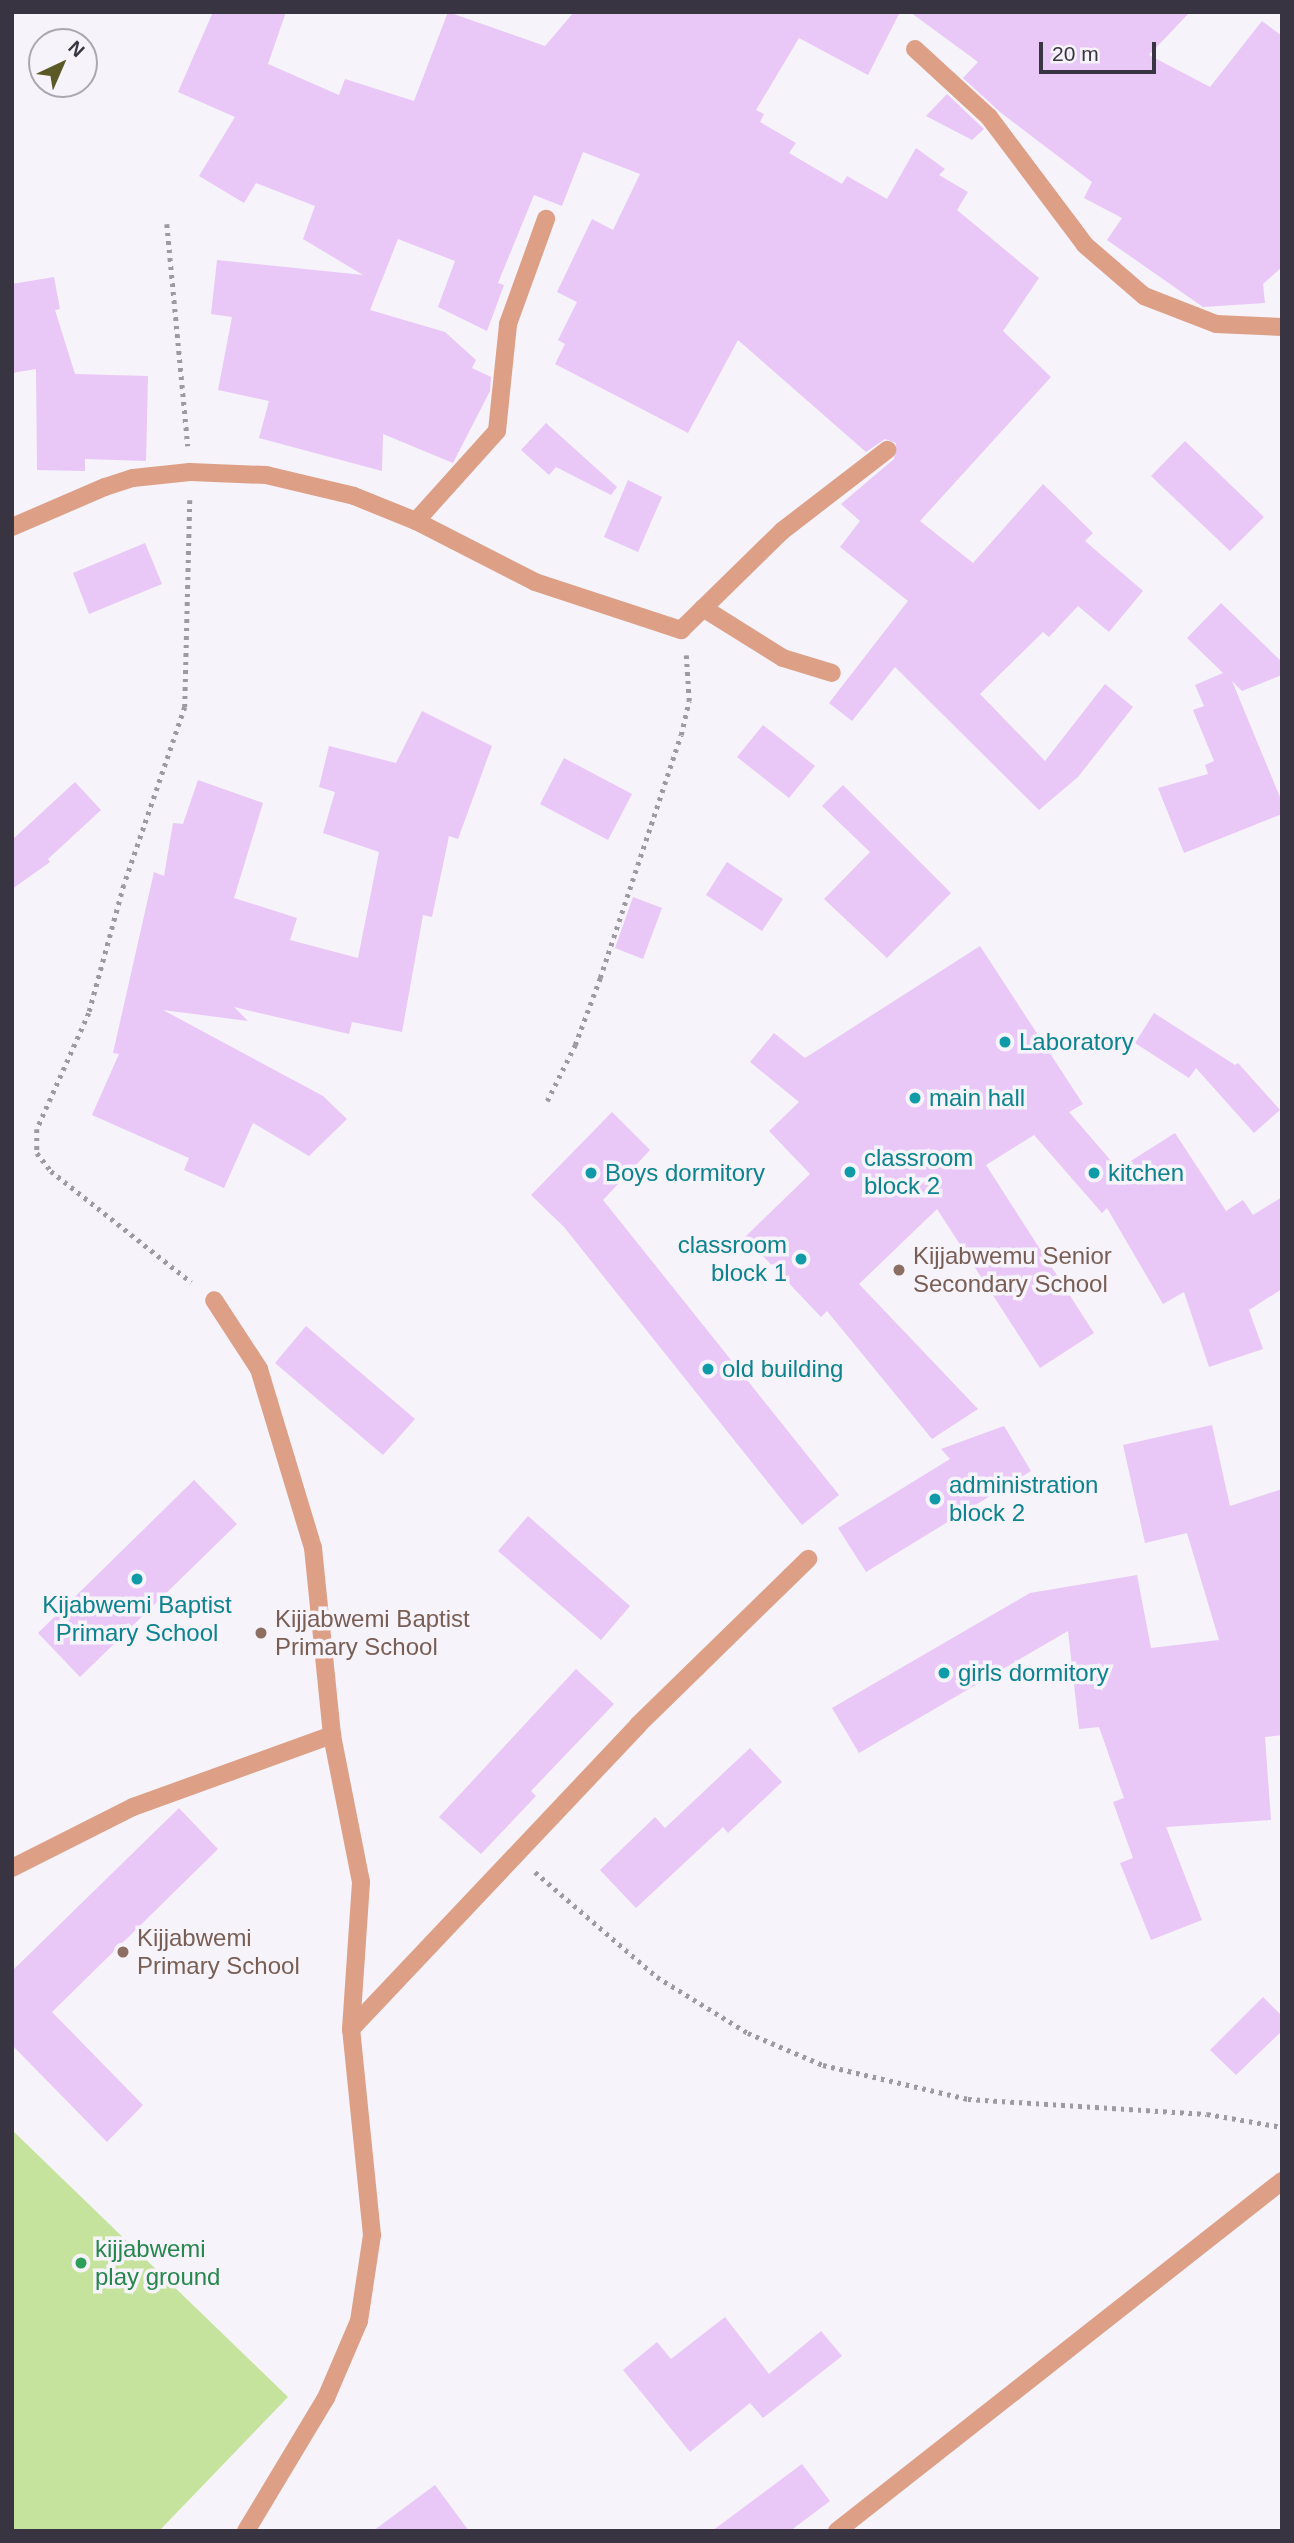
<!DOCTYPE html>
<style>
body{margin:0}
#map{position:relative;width:1294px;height:2543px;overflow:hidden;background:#f6f3fa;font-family:Arial,sans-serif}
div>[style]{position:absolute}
.green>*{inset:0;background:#c6e39d}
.building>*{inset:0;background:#e9c7f7}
.path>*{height:4.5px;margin-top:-2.25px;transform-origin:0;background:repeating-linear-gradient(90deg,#9e9aa3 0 3.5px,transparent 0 8.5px)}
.minor>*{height:18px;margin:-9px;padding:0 9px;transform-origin:9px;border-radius:9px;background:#dd9f86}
.dots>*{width:19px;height:19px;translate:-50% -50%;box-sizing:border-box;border:4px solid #f6f3fa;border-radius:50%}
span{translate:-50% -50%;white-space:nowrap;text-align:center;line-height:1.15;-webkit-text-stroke:7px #f6f3fa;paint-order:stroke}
.culture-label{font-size:24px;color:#0d838f}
.left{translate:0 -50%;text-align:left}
.right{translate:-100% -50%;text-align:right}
.education-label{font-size:24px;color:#785e54}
.leisure-label{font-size:24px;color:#27864d}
.frame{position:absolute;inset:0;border:14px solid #393441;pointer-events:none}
.north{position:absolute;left:28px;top:28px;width:70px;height:70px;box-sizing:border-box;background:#f6f3fa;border:2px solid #aaa7b0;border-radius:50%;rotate:44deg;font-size:19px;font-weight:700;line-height:28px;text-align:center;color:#393441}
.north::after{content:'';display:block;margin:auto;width:24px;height:32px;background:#5b5a26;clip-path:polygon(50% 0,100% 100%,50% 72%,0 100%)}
.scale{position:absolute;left:1039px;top:42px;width:117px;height:32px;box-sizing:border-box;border:4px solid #393441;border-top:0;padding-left:9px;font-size:21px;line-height:24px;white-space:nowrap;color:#393441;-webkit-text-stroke:5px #f6f3fa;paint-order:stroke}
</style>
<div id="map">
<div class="green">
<i style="clip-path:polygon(12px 2130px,288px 2397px,159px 2531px,12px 2530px)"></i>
</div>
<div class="building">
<i style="clip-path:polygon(213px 12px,286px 12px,268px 64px,339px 95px,345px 79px,414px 101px,448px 12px,545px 46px,574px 12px,900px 12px,868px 75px,799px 38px,756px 110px,764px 114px,760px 122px,796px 143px,789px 153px,842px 184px,847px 176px,887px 199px,916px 148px,945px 169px,939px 175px,968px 192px,957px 210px,1039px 278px,1003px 331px,1051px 377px,920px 521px,973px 563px,1043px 484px,1093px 533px,1085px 541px,1143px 591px,1109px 632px,1078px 606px,1049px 637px,1043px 632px,980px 694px,1045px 761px,1105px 684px,1133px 707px,1078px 777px,1039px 810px,895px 667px,852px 721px,829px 703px,908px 601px,840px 547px,860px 521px,841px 504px,894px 459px,896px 443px,885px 439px,866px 452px,738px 340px,688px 433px,555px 364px,565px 344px,558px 340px,577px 302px,557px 292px,592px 219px,613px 230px,640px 174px,583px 152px,562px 206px,534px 195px,498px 283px,504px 285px,487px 331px,438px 307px,455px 261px,398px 239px,370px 310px,445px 332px,476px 360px,472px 368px,491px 377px,490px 391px,453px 463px,383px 434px,382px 471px,259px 438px,269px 401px,218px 390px,232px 317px,211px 314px,217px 260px,363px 275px,303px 239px,315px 206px,256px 183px,244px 203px,199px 176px,235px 117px,178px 92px)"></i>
<i style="clip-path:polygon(910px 12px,1190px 12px,1149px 55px,1210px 87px,1262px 21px,1282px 36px,1282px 267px,1263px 284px,1265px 303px,1203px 307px,1107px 240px,1122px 218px,1084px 198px,1092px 182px,1000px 112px,963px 78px,978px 62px)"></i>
<i style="clip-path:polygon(947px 94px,984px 129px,972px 140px,926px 116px)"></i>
<i style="clip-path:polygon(54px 277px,60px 309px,55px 310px,75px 374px,148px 376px,146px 461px,85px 459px,85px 471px,37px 470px,36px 369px,12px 373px,12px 284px)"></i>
<i style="clip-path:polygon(546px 423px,617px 487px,611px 495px,556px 467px,549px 475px,521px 450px)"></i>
<i style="clip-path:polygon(1185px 441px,1264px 517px,1230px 551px,1151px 476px)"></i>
<i style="clip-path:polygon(628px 480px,662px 497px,638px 552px,604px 537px)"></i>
<i style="clip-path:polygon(145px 543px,162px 584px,89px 614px,73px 573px)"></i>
<i style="clip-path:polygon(1221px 603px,1282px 662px,1282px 675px,1242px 691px,1232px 681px,1282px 802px,1282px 814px,1184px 853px,1158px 788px,1208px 774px,1205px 765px,1214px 761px,1193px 710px,1204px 706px,1195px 685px,1223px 673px,1187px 638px)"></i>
<i style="clip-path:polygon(422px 711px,492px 746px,458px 839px,449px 836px,432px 917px,423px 915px,402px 1032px,352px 1022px,349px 1034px,234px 1007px,248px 1021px,163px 1010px,323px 1096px,347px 1119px,309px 1156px,253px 1123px,224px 1188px,184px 1170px,189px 1158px,92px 1115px,119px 1054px,113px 1053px,154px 872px,164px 876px,173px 823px,183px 824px,198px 780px,263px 803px,234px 898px,297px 918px,290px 940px,358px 958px,379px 852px,323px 833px,335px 792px,319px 787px,329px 746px,396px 763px)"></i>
<i style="clip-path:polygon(763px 725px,815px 766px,789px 798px,737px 757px)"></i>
<i style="clip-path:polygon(564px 758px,632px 794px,608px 840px,540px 804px)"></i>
<i style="clip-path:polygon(75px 782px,101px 810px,48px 859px,50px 862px,12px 889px,12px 840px)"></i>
<i style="clip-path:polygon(843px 785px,951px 893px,887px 958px,824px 899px,870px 852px,822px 806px)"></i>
<i style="clip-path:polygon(727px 862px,783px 899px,762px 931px,706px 895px)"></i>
<i style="clip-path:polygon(633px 897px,662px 908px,643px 959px,615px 948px)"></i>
<i style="clip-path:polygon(980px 946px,1083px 1104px,1069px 1112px,1118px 1169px,1175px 1133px,1226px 1211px,1243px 1200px,1253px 1215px,1282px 1197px,1282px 1289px,1249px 1310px,1263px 1349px,1209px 1367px,1184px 1292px,1163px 1304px,1107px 1208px,1102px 1213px,1034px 1135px,986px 1165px,1094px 1333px,1040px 1368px,937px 1209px,859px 1284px,978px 1409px,932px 1439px,827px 1311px,821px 1317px,745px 1237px,810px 1174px,769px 1131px,799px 1102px,750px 1062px,774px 1033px,805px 1058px)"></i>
<i style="clip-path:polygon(1154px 1013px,1235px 1065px,1238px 1063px,1280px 1110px,1254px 1133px,1196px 1068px,1189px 1078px,1135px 1043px)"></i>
<i style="clip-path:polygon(612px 1112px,650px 1150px,603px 1200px,839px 1495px,802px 1525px,564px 1227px,531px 1195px)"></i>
<i style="clip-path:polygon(306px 1326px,415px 1419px,383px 1455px,275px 1363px)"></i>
<i style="clip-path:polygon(1212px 1425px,1230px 1506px,1282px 1489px,1282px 1735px,1265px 1737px,1271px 1820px,1166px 1827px,1202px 1920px,1151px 1940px,1120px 1863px,1133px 1858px,1113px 1802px,1124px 1798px,1099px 1727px,1079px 1729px,1068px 1631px,859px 1753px,832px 1708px,1030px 1593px,1137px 1575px,1151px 1648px,1219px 1640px,1187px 1533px,1145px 1543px,1123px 1445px)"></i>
<i style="clip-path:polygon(1004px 1426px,1031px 1471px,866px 1572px,838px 1528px,950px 1459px,941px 1449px)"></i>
<i style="clip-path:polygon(194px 1480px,237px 1524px,80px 1677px,38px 1633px)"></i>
<i style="clip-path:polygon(528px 1516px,630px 1606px,601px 1640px,498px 1551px)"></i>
<i style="clip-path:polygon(576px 1669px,614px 1704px,531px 1791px,536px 1796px,481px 1854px,439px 1817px)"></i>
<i style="clip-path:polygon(750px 1748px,782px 1782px,728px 1833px,723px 1827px,636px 1908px,600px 1870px,655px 1817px,665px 1828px)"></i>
<i style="clip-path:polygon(179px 1808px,218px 1849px,52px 2012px,143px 2105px,107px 2142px,12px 2045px,12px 1971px)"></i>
<i style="clip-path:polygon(1263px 1997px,1282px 2016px,1282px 2031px,1236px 2075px,1210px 2050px)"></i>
<i style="clip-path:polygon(725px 2317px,769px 2374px,821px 2331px,842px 2356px,763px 2418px,750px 2403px,690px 2452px,623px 2370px,657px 2342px,671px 2359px)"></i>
<i style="clip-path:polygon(802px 2464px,830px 2501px,790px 2531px,712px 2531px)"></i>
<i style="clip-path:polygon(435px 2485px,469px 2531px,373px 2531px)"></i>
</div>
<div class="path">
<i style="left:167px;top:224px;width:223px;rotate:84.6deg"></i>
<i style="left:190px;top:500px;width:207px;rotate:91.4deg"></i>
<i style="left:185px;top:707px;width:188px;rotate:108.9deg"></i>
<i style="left:124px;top:885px;width:133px;rotate:105.3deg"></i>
<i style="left:89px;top:1013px;width:127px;rotate:114.1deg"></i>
<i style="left:37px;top:1129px;width:24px;rotate:90deg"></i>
<i style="left:37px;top:1153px;width:23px;rotate:52deg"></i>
<i style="left:51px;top:1171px;width:179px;rotate:38.4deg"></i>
<i style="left:547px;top:1101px;width:63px;rotate:-63.4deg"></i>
<i style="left:575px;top:1045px;width:72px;rotate:-69.5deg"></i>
<i style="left:600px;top:978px;width:256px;rotate:-71.6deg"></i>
<i style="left:681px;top:735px;width:35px;rotate:-77deg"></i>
<i style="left:689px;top:701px;width:46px;rotate:-93.7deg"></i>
<i style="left:535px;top:1872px;width:161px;rotate:40.7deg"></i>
<i style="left:657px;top:1977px;width:107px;rotate:31.6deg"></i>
<i style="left:748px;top:2033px;width:82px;rotate:23.1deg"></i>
<i style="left:823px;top:2065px;width:149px;rotate:13.2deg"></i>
<i style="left:968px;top:2099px;width:239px;rotate:3.6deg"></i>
<i style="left:1207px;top:2114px;width:76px;rotate:9.8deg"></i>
</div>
<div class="minor">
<i style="left:915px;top:49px;width:100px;rotate:42.6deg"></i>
<i style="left:989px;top:117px;width:160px;rotate:53.1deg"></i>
<i style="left:1085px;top:245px;width:78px;rotate:40.8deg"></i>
<i style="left:1144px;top:296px;width:77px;rotate:21.3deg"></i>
<i style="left:1216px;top:324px;width:66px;rotate:2.6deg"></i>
<i style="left:416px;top:521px;width:134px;rotate:27.1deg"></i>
<i style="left:535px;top:582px;width:154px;rotate:18.2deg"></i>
<i style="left:681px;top:630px;width:141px;rotate:-44.4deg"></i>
<i style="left:782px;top:531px;width:133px;rotate:-37.6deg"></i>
<i style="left:12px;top:527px;width:101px;rotate:-23.3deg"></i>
<i style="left:105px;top:487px;width:29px;rotate:-18deg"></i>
<i style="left:133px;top:478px;width:57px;rotate:-6deg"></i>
<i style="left:190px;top:472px;width:76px;rotate:2.3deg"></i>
<i style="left:266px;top:475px;width:90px;rotate:13.4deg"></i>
<i style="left:354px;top:496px;width:67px;rotate:22deg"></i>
<i style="left:416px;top:521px;width:121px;rotate:-48deg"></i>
<i style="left:497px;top:431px;width:108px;rotate:-84.1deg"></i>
<i style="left:508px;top:324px;width:112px;rotate:-70.1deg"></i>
<i style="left:703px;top:608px;width:94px;rotate:32deg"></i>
<i style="left:783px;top:658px;width:51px;rotate:17deg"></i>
<i style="left:12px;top:1868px;width:136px;rotate:-26.8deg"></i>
<i style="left:133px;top:1807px;width:212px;rotate:-19.9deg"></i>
<i style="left:332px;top:1735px;width:188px;rotate:-95.8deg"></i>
<i style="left:313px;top:1548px;width:187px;rotate:-106.8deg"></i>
<i style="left:259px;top:1369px;width:82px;rotate:-123.1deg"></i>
<i style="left:351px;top:2029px;width:418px;rotate:-46.6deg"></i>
<i style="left:638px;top:1725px;width:238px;rotate:-44.3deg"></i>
<i style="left:246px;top:2531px;width:155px;rotate:-59deg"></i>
<i style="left:326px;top:2398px;width:84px;rotate:-66.8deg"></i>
<i style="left:359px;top:2321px;width:87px;rotate:-81.4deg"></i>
<i style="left:372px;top:2235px;width:207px;rotate:-95.8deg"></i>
<i style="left:351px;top:2029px;width:147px;rotate:-86.1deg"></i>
<i style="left:361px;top:1882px;width:150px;rotate:-101.2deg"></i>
<i style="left:837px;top:2531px;width:566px;rotate:-38.19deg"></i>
</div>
<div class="dots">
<i style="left:1005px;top:1042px;background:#0f9aa8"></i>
<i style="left:915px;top:1098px;background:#0f9aa8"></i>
<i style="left:850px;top:1172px;background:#0f9aa8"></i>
<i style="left:591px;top:1173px;background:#0f9aa8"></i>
<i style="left:1094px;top:1173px;background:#0f9aa8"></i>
<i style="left:801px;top:1259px;background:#0f9aa8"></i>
<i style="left:899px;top:1270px;background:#8d6e63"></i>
<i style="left:708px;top:1369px;background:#0f9aa8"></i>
<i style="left:935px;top:1499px;background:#0f9aa8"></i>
<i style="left:137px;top:1579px;background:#0f9aa8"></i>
<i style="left:261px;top:1633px;background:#8d6e63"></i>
<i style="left:944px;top:1673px;background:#0f9aa8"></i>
<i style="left:123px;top:1952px;background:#8d6e63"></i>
<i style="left:81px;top:2263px;background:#2e9e5b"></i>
</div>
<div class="culture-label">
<span class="left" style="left:1019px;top:1042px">Laboratory</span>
<span class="left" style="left:929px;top:1098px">main hall</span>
<span class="left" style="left:864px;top:1172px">classroom<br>block 2</span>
<span class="left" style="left:605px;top:1173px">Boys dormitory</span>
<span class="left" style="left:1108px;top:1173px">kitchen</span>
<span class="right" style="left:787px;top:1259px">classroom<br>block 1</span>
<span class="left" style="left:722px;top:1369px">old building</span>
<span class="left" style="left:949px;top:1499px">administration<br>block 2</span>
<span style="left:137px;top:1619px">Kijabwemi Baptist<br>Primary School</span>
<span class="left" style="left:958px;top:1673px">girls dormitory</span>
</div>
<div class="education-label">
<span class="left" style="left:913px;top:1270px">Kijjabwemu Senior<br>Secondary School</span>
<span class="left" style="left:275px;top:1633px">Kijjabwemi Baptist<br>Primary School</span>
<span class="left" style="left:137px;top:1952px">Kijjabwemi<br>Primary School</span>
</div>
<div class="leisure-label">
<span class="left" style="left:95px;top:2263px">kijjabwemi<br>play ground</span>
</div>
<div class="frame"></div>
<div class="north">N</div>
<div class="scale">20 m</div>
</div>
